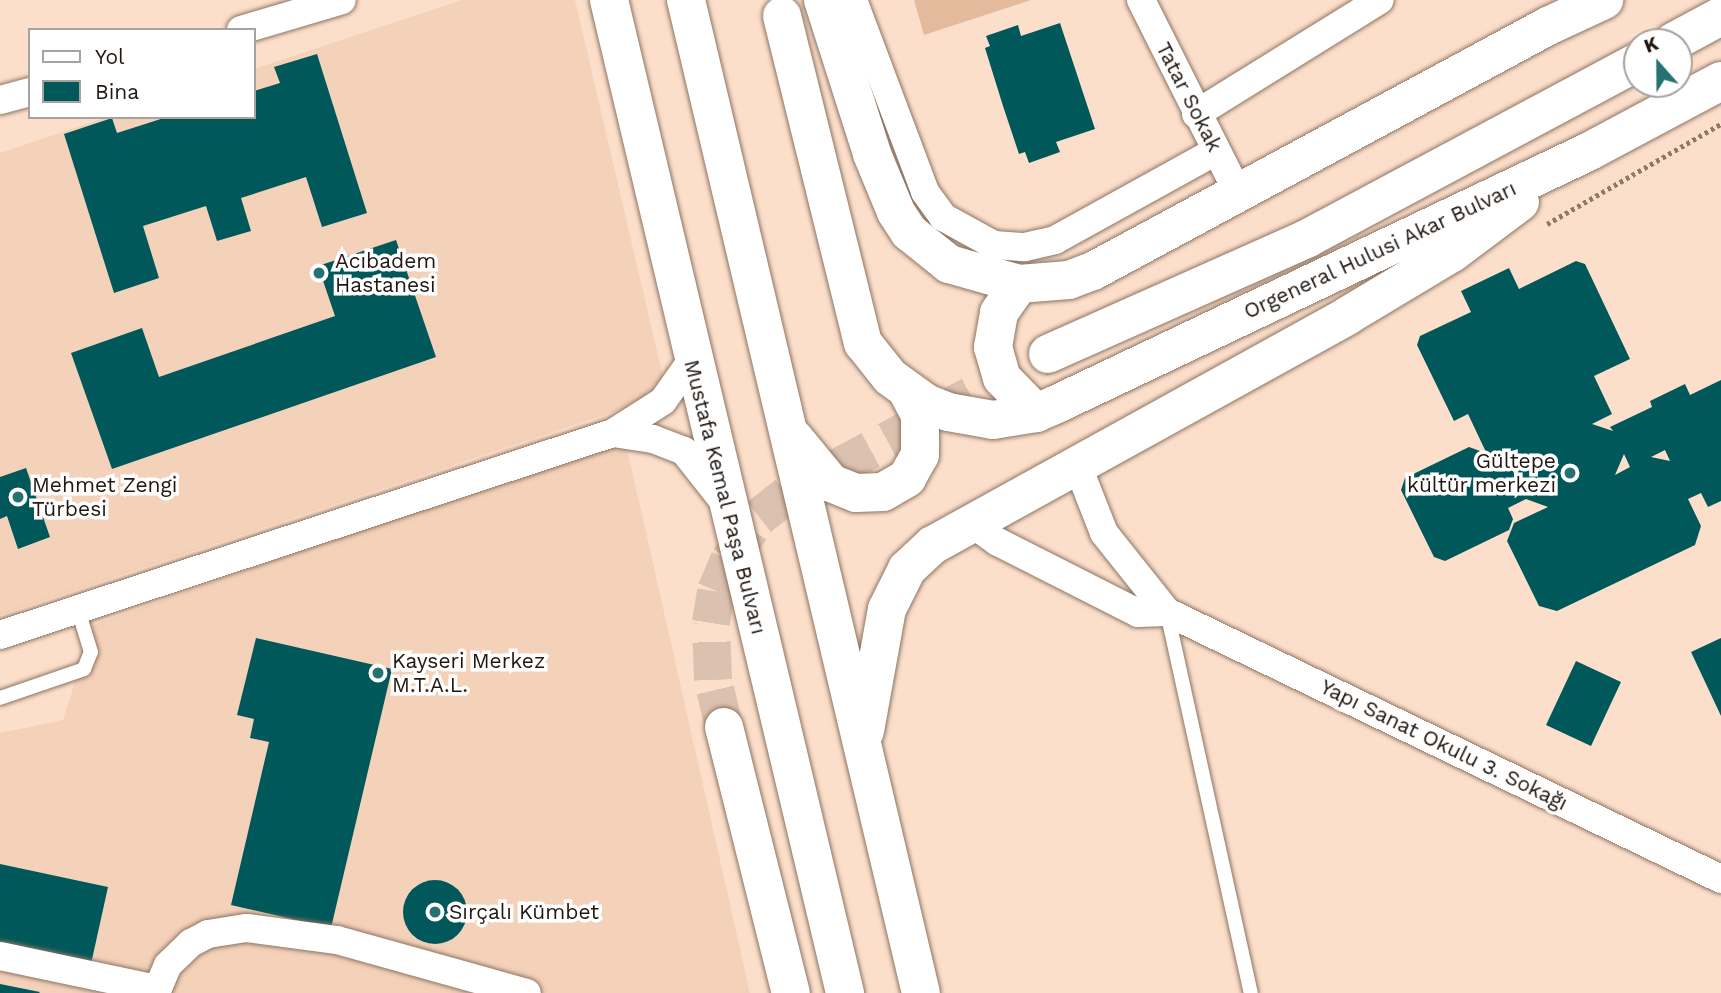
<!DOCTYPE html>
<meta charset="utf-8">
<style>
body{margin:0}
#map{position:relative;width:1721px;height:993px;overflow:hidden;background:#fcdfcb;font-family:"Work Sans",sans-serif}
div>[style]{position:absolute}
.built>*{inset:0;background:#f4d1b9}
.green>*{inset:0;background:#e4ba9d}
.building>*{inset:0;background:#00585a}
.round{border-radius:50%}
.primary-tunnel>*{height:38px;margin-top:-19px;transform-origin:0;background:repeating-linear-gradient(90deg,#dbc1af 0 38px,transparent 0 57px)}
.path>*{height:4.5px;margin-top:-2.25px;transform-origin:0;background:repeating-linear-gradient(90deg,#8c796c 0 3.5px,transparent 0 7px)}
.roads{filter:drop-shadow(0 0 2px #8d7462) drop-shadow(0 0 2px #8d7462)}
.lane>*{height:14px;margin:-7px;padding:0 7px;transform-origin:7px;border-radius:7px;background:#fff}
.street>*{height:28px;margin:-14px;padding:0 14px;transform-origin:14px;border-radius:14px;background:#fff}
.primary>*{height:38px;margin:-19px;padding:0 19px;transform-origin:19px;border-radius:19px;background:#fff}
.dots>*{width:19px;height:19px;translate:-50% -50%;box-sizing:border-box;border:4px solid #fff;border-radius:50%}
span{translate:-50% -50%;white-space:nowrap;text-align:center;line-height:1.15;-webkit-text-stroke:7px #fff;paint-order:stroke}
.street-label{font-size:21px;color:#201710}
.poi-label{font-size:21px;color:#201710}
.left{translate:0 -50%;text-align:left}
.right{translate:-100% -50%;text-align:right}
.legend{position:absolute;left:28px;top:28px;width:228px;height:91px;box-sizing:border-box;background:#fff;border:2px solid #a6a29f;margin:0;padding:9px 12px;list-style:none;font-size:21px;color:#201710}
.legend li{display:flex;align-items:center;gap:14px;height:35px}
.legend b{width:35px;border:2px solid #a6a29f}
.north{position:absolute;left:1623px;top:28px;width:70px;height:70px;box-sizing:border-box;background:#fff;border:2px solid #a6a29f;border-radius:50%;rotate:339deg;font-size:19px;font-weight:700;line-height:28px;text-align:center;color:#201710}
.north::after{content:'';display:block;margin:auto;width:24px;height:32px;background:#267173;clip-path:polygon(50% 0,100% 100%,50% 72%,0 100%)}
</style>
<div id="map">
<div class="built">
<i style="clip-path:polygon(462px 0,575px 0,667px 394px,0 615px,0 153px,107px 117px,254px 117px,254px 69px)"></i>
<i style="clip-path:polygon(624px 435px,750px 993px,0 993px,0 733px,63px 720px,93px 625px)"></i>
</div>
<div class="green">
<i style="clip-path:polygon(914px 0,1031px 0,924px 35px)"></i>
</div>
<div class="building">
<i style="clip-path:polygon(1060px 23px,1095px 129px,1056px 142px,1060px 152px,1029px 163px,1025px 152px,1019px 154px,1003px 106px,985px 48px,990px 46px,986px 36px,1018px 25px,1021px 36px)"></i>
<i style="clip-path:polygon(317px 54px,367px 213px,322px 227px,306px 177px,241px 198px,251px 231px,217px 241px,206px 206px,143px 226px,159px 278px,114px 293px,64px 134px,112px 118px,117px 133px,167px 117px,254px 117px,254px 91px,280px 83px,274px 67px)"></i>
<i style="clip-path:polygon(396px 240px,436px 357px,112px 469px,71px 353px,142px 328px,159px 377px,335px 316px,318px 266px)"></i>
<i style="clip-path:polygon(evenodd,1576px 261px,1585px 264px,1630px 359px,1594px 376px,1612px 414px,1592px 424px,1613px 431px,1610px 427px,1652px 407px,1650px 401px,1685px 384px,1690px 395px,1721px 380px,1721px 501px,1708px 507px,1701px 493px,1688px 499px,1701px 526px,1695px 545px,1557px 611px,1539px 606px,1507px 541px,1514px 523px,1548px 507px,1526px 499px,1508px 508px,1513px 519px,1509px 530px,1445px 561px,1434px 557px,1401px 490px,1405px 478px,1469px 447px,1480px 451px,1490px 471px,1494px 469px,1468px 414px,1454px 421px,1417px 345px,1420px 336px,1471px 312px,1461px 291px,1509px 268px,1519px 289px,1576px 261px,1665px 450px,1670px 461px,1651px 457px,1665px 450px,1576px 261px,1624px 454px,1630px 467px,1615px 475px,1624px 454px,1576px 261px,1524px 457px,1516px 477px,1509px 463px,1524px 457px)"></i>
<i style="clip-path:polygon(26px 468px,50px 537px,18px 549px,7px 516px,0 519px,0 477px)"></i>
<i style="clip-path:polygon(256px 638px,392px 669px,331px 928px,231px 905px,269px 742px,250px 738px,254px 719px,237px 715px)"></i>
<i style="clip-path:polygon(1721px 638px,1721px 716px,1691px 652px)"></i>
<i style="clip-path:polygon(1576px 661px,1621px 682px,1591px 746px,1546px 725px)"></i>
<i style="clip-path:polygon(0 864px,108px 887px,89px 973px,0 954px)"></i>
<i class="round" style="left:403px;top:880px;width:64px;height:64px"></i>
<i style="clip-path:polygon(0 984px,40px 992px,39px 993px,0 993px)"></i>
</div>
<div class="primary-tunnel">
<i style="left:724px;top:727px;width:48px;rotate:-103.2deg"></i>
<i style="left:713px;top:680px;width:57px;rotate:-92deg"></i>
<i style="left:711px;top:623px;width:32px;rotate:-81deg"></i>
<i style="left:716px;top:591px;width:34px;rotate:-67deg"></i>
<i style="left:729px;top:560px;width:52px;rotate:-55.1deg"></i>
<i style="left:759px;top:517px;width:36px;rotate:-38deg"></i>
<i style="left:787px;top:495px;width:297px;rotate:-28.4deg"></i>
</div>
<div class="path">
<i style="left:1547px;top:224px;width:201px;rotate:-29.9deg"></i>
</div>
<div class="roads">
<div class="lane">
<i style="left:1167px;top:612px;width:390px;rotate:77.6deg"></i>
<i style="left:0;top:698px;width:89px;rotate:-19deg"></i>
<i style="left:84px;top:669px;width:18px;rotate:-68deg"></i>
<i style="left:91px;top:652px;width:44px;rotate:-107.2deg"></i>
</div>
<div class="street">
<i style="left:853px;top:0;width:205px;rotate:69.4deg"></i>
<i style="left:925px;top:192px;width:31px;rotate:54deg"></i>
<i style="left:943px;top:217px;width:58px;rotate:28.8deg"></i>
<i style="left:994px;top:245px;width:31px;rotate:4deg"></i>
<i style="left:1025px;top:247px;width:31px;rotate:-13deg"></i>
<i style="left:1055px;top:240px;width:184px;rotate:-28.9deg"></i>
<i style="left:1141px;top:0;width:216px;rotate:63.3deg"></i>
<i style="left:241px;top:30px;width:105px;rotate:-16.5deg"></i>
<i style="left:0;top:100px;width:31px;rotate:-15deg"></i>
<i style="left:1196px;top:114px;width:216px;rotate:-31.8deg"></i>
<i style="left:613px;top:433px;width:40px;rotate:8.5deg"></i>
<i style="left:653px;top:439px;width:33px;rotate:21deg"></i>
<i style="left:684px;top:451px;width:60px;rotate:51.8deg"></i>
<i style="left:1077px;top:464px;width:74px;rotate:68.6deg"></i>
<i style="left:1104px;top:533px;width:101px;rotate:51.4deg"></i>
<i style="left:970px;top:522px;width:34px;rotate:36deg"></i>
<i style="left:998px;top:542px;width:157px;rotate:26.9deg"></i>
<i style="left:1138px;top:613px;width:29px;rotate:-2deg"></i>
<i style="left:1167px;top:612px;width:615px;rotate:25.73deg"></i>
<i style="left:0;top:635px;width:645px;rotate:-18.24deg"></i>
<i style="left:613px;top:433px;width:59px;rotate:-32.6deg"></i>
<i style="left:663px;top:401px;width:50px;rotate:-54.7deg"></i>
<i style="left:0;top:956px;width:160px;rotate:11.9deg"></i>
<i style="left:156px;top:993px;width:30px;rotate:-67deg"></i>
<i style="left:168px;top:965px;width:32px;rotate:-44deg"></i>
<i style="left:191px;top:943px;width:19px;rotate:-28deg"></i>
<i style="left:208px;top:934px;width:39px;rotate:-9deg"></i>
<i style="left:247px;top:928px;width:91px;rotate:7.6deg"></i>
<i style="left:337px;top:940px;width:197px;rotate:15.6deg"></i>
</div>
<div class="primary">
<i style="left:609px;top:0;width:1021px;rotate:76.63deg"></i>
<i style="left:686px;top:0;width:1020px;rotate:76.69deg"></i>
<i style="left:823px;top:0;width:162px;rotate:72.3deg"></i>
<i style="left:872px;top:154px;width:63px;rotate:67.5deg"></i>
<i style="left:896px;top:212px;width:24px;rotate:57deg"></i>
<i style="left:909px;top:232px;width:51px;rotate:38.7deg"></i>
<i style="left:949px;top:264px;width:73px;rotate:15.9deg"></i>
<i style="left:1019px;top:284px;width:50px;rotate:-4.6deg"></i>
<i style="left:1069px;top:280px;width:26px;rotate:-21deg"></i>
<i style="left:1093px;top:271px;width:517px;rotate:-28.3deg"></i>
<i style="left:1548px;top:26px;width:62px;rotate:-24.9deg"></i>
<i style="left:782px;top:16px;width:337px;rotate:76.1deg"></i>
<i style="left:863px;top:343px;width:43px;rotate:51.5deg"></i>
<i style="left:890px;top:377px;width:44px;rotate:35.8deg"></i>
<i style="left:926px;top:403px;width:24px;rotate:22deg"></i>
<i style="left:948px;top:412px;width:46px;rotate:10.1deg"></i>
<i style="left:993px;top:420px;width:44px;rotate:-9.2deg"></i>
<i style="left:1036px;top:413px;width:23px;rotate:-23deg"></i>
<i style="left:1057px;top:404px;width:588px;rotate:-25.39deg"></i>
<i style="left:1588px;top:152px;width:151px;rotate:-28.1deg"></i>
<i style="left:1673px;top:42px;width:55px;rotate:-28.4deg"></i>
<i style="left:1019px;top:284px;width:35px;rotate:125deg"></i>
<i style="left:999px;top:313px;width:35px;rotate:100deg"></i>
<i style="left:993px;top:347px;width:32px;rotate:74deg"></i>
<i style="left:1002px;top:378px;width:49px;rotate:45.8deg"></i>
<i style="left:1048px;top:354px;width:285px;rotate:-24deg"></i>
<i style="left:1308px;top:238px;width:373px;rotate:-28.1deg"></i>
<i style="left:794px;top:438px;width:58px;rotate:50.6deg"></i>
<i style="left:831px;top:483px;width:27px;rotate:22deg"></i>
<i style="left:856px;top:493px;width:27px;rotate:-2deg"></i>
<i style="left:883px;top:492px;width:28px;rotate:-30deg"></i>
<i style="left:907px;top:478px;width:26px;rotate:-61deg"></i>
<i style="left:920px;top:455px;width:40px;rotate:-90deg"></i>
<i style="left:920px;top:415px;width:27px;rotate:-118deg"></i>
<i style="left:724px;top:727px;width:274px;rotate:75.9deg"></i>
<i style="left:865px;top:731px;width:124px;rotate:-79.8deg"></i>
<i style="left:887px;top:609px;width:45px;rotate:-63.4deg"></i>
<i style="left:907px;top:569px;width:35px;rotate:-43deg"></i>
<i style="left:933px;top:545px;width:473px;rotate:-28.9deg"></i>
<i style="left:1347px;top:316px;width:122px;rotate:-31deg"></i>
<i style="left:1452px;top:253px;width:85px;rotate:-36.9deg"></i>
</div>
</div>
<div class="dots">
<i style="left:319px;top:273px;background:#267173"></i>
<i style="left:1570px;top:473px;background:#267173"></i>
<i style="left:18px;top:497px;background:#267173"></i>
<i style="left:378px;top:673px;background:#267173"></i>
<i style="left:435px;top:912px;background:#267173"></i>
</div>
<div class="street-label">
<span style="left:1189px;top:97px;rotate:63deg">Tatar Sokak</span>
<span style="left:1380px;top:250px;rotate:-25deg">Orgeneral Hulusi Akar Bulvarı</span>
<span style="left:725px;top:497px;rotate:76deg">Mustafa Kemal Paşa Bulvarı</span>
<span style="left:1444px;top:745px;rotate:26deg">Yapı Sanat Okulu 3. Sokağı</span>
</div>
<div class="poi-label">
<span class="left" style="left:335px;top:273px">Acıbadem<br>Hastanesi</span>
<span class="right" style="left:1556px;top:473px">Gültepe<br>kültür merkezi</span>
<span class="left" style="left:32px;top:497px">Mehmet Zengi<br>Türbesi</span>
<span class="left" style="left:392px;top:673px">Kayseri Merkez<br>M.T.A.L.</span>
<span class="left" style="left:449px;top:912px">Sırçalı Kümbet</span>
</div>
<ul class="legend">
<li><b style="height:9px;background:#fff"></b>Yol</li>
<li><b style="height:19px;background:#00585a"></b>Bina</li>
</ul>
<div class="north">K</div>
</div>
